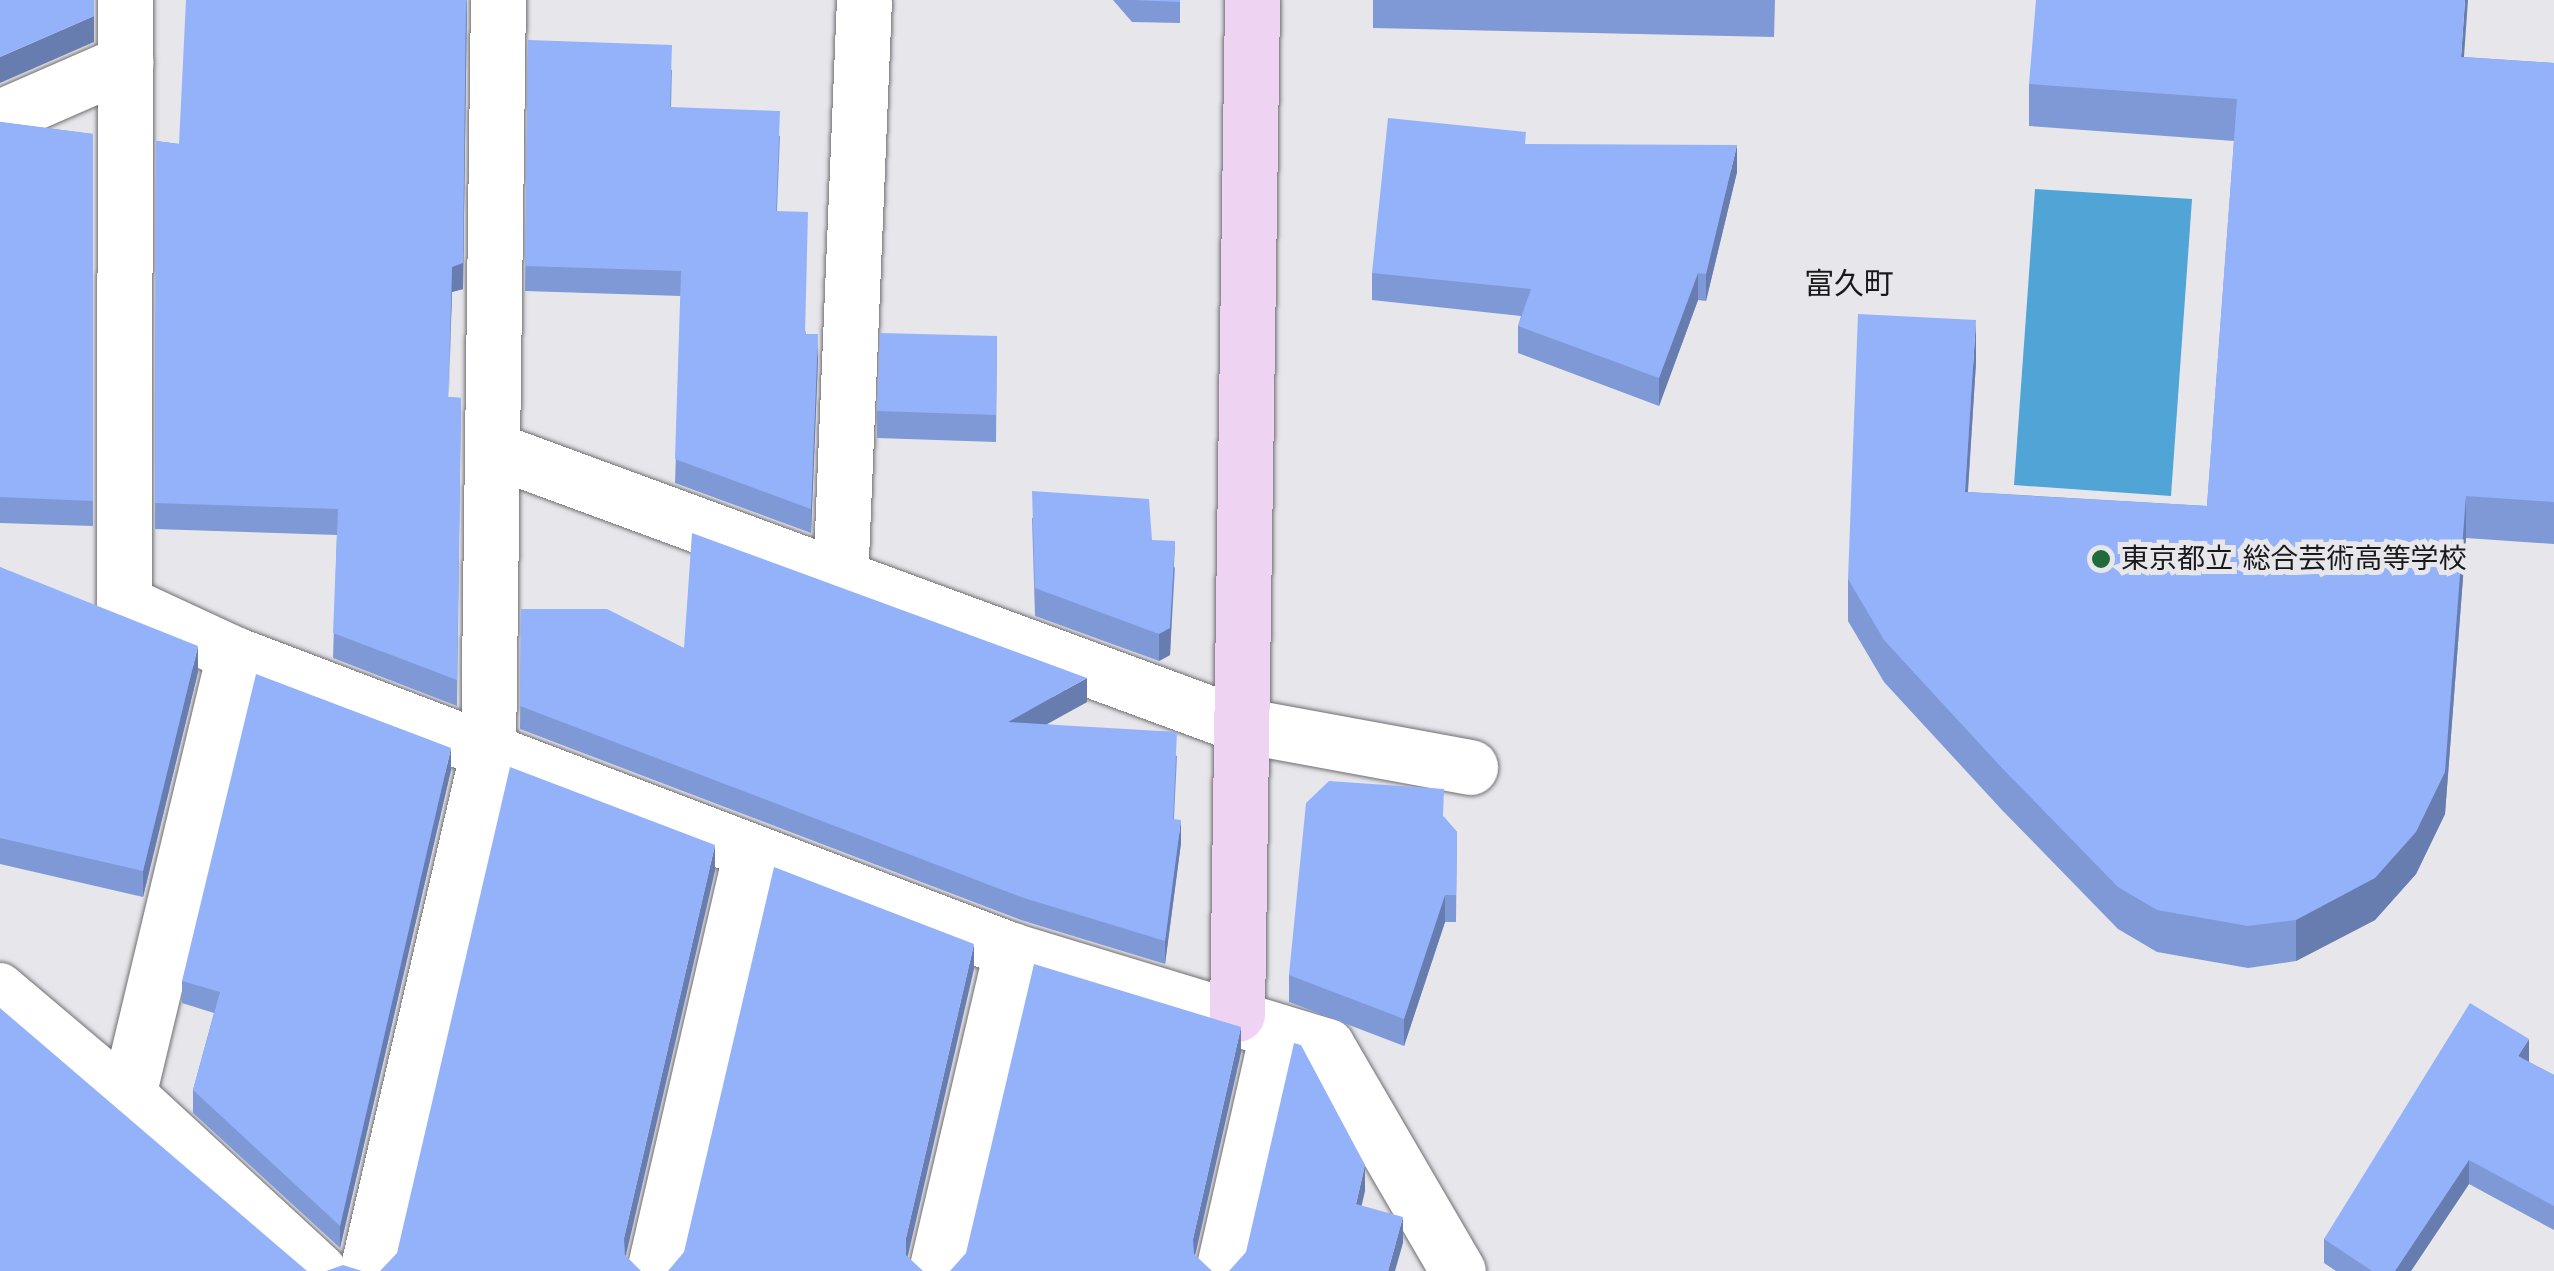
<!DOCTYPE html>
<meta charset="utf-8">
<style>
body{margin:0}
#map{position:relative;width:2554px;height:1271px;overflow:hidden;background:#e7e6eb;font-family:"Work Sans","Noto Sans JP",sans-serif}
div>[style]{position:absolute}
.water>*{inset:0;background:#51a4d6}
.roads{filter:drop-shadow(0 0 2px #6f6e72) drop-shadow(0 0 2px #6f6e72)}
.lane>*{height:48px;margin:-24px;padding:0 24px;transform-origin:24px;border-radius:24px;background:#fff}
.street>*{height:55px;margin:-27.5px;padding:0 27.5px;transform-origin:27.5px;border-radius:27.5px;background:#fff}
.secondary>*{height:55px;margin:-27.5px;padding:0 27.5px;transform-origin:27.5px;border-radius:27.5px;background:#efd3f2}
.wall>*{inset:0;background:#7f99d7}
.shaded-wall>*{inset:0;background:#687daf}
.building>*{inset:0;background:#94b2fa}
.dots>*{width:28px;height:28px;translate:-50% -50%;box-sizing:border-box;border:5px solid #e7e6eb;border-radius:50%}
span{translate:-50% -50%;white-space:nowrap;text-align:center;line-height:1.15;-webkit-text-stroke:10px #e7e6eb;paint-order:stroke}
.poi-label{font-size:28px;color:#19191b}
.left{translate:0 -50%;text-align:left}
.neighbourhood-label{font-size:30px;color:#19191b}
</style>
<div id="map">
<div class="water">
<i style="clip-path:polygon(2035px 189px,2192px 199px,2171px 496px,2014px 485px)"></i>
</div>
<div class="roads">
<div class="lane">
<i style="left:0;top:987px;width:167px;rotate:40.2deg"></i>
<i style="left:1220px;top:1271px;width:249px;rotate:-77.2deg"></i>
</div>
<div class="street">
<i style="left:125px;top:0;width:603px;rotate:90.1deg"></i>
<i style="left:124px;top:603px;width:121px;rotate:24.9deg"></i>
<i style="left:234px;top:654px;width:831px;rotate:20.85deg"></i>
<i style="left:1011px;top:950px;width:330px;rotate:16.9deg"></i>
<i style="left:1327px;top:1046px;width:260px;rotate:59.8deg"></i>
<i style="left:0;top:117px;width:137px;rotate:-23.6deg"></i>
<i style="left:497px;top:451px;width:793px;rotate:20.22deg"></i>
<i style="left:1241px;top:725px;width:233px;rotate:10.4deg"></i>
<i style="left:840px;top:582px;width:582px;rotate:-87.64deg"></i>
<i style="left:234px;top:654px;width:454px;rotate:103.5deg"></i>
<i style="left:128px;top:1095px;width:260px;rotate:42.7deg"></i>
<i style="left:367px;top:1271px;width:535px;rotate:-76.93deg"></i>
<i style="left:488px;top:750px;width:750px;rotate:-89.24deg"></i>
<i style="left:654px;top:1271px;width:430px;rotate:-77deg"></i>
<i style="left:936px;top:1271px;width:330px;rotate:-76.8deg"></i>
</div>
<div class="secondary">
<i style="left:1237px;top:1014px;width:1014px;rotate:-89.15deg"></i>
</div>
</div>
<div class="wall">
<i style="clip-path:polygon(467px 0,463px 289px,452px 292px,448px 397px,461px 398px,457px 706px,333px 658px,337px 535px,155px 529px,156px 141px,179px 144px)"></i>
<i style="clip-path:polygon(1113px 0,1180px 0,1180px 23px,1132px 22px)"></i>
<i style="clip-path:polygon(1373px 0,1775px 0,1774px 37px,1373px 28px)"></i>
<i style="clip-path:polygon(528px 40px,672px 70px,671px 107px,780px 136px,777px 211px,806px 334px,818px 359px,811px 533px,675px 483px,681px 296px,525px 291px)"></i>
<i style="clip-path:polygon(2464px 57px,2554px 63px,2554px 544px,2466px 538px,2445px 814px,2416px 874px,2375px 920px,2296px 961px,2248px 968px,2157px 952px,2118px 929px,2002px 810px,1884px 682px,1848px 621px,1848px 579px,1976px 362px,1968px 492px,2207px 506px,2234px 141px,2029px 126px,2029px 84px)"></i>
<i style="clip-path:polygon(0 122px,93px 134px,93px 526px,0 523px)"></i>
<i style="clip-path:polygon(1526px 144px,1737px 172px,1706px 301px,1698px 300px,1659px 406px,1518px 353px,1518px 326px,1521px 316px,1372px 300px,1372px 273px)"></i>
<i style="clip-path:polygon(997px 336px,996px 442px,877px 438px,877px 411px)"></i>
<i style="clip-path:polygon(1032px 518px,1152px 540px,1175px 568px,1170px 655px,1159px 661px,1035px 616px)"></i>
<i style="clip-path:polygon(0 567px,198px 672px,143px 897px,0 864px)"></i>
<i style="clip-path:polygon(521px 609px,684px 648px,1087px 702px,1046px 724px,1177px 756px,1174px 819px,1181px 843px,1165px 964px,1021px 920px,520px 729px)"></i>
<i style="clip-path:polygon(451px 770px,340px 1248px,193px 1113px,193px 1090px,214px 1013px,182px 1003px,182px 981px)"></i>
<i style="clip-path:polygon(1444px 817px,1457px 832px,1456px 922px,1445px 922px,1404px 1046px,1289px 1002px,1289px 975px)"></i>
<i style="clip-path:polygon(2529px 1062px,2554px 1075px,2554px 1230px,2469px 1184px,2411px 1271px,2336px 1271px,2324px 1263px,2324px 1239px)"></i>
</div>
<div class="shaded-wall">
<i style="clip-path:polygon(467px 0,463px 289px,452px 292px,448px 423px,452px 267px)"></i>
<i style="clip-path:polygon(2465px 0,2468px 0,2461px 99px,2461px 57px)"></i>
<i style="clip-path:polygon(94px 16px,94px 42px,0 83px,0 57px)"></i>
<i style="clip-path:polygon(1737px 145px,1737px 172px,1706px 301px,1706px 274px)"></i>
<i style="clip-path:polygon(1698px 273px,1698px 300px,1659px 406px,1659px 378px)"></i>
<i style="clip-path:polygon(1976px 320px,1976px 362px,1965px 534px,1965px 492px)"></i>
<i style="clip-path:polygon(818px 334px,818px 359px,811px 533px,811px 509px)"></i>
<i style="clip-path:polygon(2466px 496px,2466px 538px,2445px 814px,2416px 874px,2375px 920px,2296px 961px,2296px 920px)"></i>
<i style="clip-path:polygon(1175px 541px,1170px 655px,1159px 661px,1159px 634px)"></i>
<i style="clip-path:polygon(198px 646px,198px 672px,143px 897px,143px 871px)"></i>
<i style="clip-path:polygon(1087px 678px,1087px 702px,1008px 746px,1008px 722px)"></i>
<i style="clip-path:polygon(451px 748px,451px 770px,340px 1248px,340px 1226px)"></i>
<i style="clip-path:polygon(1181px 820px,1181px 843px,1165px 964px,1165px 941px)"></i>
<i style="clip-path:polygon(715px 845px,715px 871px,624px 1264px,624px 1238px)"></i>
<i style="clip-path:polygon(1445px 895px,1445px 922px,1404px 1046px,1404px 1019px)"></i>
<i style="clip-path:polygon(974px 944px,974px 969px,906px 1264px,906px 1238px)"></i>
<i style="clip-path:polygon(1241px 1027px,1241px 1053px,1193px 1265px,1193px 1239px)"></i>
<i style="clip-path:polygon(2529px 1039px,2529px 1063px,2518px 1056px)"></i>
<i style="clip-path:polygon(2469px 1160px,2469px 1184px,2411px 1271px,2395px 1271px)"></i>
<i style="clip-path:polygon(1365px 1165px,1365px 1191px,1356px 1230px,1356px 1204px)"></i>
<i style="clip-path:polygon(1403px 1217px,1403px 1243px,1395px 1271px,1388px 1271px)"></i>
</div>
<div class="building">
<i style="clip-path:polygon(0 0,94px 0,94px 16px,0 57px)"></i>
<i style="clip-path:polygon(186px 0,466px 0,463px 263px,452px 267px,448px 397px,461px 398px,457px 680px,333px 633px,338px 509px,155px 503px,156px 141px,179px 144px)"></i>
<i style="clip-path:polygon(1132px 0,1180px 0,1180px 2px)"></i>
<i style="clip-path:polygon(2036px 0,2465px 0,2461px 57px,2554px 63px,2554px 502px,2466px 496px,2445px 772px,2416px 832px,2375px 878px,2296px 920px,2248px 926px,2157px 910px,2118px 887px,2002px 768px,1884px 640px,1848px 579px,1858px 314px,1976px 320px,1965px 492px,2207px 506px,2237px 99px,2029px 84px)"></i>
<i style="clip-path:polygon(528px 40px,672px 45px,670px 107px,780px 111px,776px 211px,808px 212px,805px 334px,818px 334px,811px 509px,675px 459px,681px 271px,525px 266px)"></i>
<i style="clip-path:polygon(1388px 118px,1526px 132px,1525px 144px,1737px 145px,1706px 274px,1698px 273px,1659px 378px,1518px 326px,1531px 289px,1372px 273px)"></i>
<i style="clip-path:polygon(0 122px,93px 134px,93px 501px,0 497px)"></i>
<i style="clip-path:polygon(880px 333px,997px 336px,996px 415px,877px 411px)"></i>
<i style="clip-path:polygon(1032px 491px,1149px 499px,1152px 540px,1175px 541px,1170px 628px,1159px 634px,1035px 588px)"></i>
<i style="clip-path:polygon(692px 533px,1087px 678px,1008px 722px,1177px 732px,1173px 819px,1181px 820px,1165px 941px,1021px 897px,520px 706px,521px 609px,607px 609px,684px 648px)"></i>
<i style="clip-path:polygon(0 567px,198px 646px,143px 871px,0 838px)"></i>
<i style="clip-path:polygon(256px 674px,451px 748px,340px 1226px,193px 1090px,220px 992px,182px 981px)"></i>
<i style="clip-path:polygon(510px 767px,715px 845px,624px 1238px,625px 1255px,641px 1271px,380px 1271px,397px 1253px)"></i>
<i style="clip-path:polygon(1329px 781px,1444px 789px,1443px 816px,1457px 832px,1456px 895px,1445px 895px,1404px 1019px,1289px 975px,1306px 803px)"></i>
<i style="clip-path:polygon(774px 867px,974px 944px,906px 1238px,906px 1255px,923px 1271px,668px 1271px,684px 1252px)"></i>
<i style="clip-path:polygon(1034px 964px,1241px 1027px,1193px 1239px,1194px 1254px,1212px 1271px,950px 1271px,966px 1253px)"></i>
<i style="clip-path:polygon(2470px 1003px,2529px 1039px,2518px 1056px,2554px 1075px,2554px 1206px,2469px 1160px,2395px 1271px,2372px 1271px,2324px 1239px)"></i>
<i style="clip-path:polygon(0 1008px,307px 1271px,0 1271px)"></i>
<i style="clip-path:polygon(1294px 1043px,1301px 1045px,1365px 1165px,1356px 1204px,1403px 1217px,1388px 1271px,1229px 1271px,1246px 1252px)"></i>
<i style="clip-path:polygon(343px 1265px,362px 1271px,326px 1271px)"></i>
</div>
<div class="dots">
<i style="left:2101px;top:559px;background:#206b39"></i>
</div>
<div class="poi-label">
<span class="left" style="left:2121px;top:559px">東京都立 総合芸術高等学校</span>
</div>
<div class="neighbourhood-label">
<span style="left:1849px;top:284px">富久町</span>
</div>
</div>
